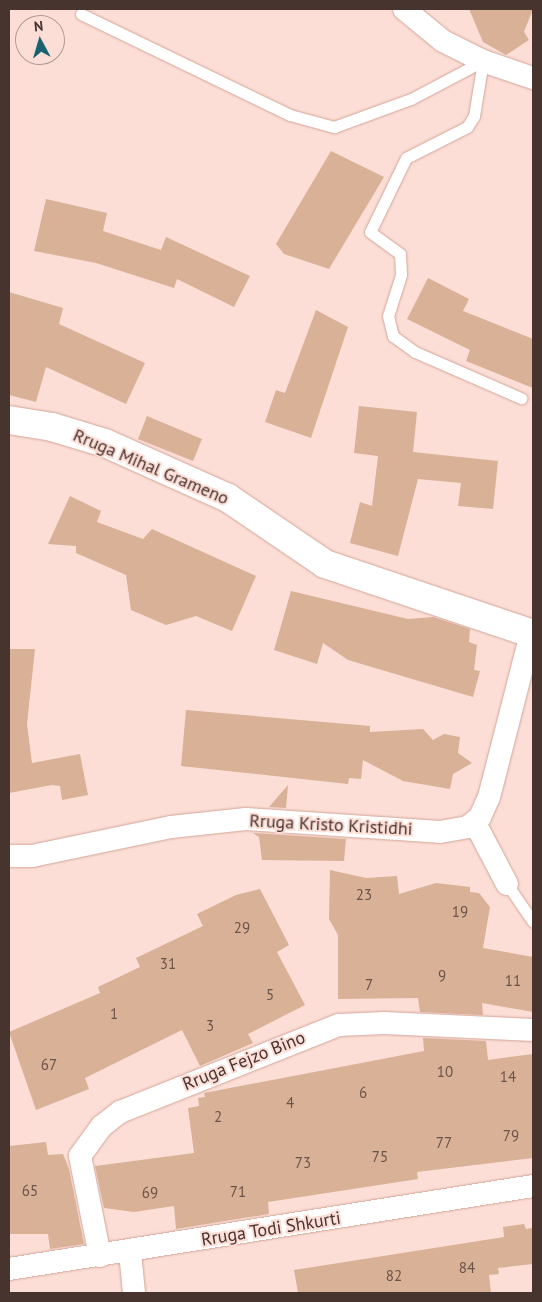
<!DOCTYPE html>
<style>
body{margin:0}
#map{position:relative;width:542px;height:1302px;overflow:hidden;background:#fcded6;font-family:"PT Sans",sans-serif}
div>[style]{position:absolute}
.building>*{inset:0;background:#d8b197}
.roads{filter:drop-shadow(0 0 1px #d3a498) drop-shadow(0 0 1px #d3a498)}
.service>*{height:11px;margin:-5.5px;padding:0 5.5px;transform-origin:5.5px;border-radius:5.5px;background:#fff}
.minor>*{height:22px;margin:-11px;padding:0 11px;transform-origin:11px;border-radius:11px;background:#fff}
.tertiary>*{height:28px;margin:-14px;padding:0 14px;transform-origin:14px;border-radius:14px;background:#fff}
span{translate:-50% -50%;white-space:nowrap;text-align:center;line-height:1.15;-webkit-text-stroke:4px #fcded6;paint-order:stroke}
.number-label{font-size:15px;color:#6b5349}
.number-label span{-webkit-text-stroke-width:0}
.street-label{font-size:18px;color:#47342f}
.frame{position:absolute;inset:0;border:10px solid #47342f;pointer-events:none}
.north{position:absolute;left:15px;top:15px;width:50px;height:50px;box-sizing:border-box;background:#fcded6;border:1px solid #b49a93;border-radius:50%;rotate:354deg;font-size:14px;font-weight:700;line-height:20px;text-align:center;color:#47342f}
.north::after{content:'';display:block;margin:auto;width:18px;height:22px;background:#196270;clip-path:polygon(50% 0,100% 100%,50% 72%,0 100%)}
</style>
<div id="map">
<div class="building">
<i style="clip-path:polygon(469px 9px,533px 9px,524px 32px,529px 40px,506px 55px,483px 42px)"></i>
<i style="clip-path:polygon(331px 151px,384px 177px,329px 269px,284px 254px,276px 244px)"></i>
<i style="clip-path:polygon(46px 199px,107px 213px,103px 231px,161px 250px,166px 237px,250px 276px,234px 307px,177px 279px,174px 288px,96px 263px,34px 251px)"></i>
<i style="clip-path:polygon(428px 278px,469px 299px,463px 311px,533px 339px,533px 388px,466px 361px,470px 350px,407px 319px)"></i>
<i style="clip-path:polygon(9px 292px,63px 308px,59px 324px,145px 363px,126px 404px,46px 367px,36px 402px,9px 395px)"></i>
<i style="clip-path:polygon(316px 310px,348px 327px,311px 438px,265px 422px,276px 390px,285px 393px)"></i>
<i style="clip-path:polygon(359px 406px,417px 412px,413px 452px,498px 461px,493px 509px,458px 506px,461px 483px,418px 479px,398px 556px,350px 543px,360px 502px,372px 506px,378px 456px,354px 453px)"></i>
<i style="clip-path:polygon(147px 416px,202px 439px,193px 461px,138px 439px)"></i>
<i style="clip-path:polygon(70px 496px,101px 511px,97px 522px,143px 539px,152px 529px,256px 576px,232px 631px,196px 616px,166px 625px,131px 610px,126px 575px,76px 553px,76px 546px,48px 544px)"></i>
<i style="clip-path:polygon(291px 591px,408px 619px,433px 617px,470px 629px,469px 642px,477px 645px,474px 670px,480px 671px,473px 697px,348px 660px,323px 643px,317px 664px,274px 650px)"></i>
<i style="clip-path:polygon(9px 649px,35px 649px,27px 724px,32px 763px,80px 754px,88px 795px,62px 800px,60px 786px,52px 785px,9px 793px)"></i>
<i style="clip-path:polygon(186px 710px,370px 726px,370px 732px,423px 729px,433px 740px,444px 734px,460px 737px,458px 753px,472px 763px,453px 774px,450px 789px,403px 781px,363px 760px,361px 779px,349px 778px,348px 784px,181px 766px)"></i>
<i style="clip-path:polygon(288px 785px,286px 808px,269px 807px)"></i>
<i style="clip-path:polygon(253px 833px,346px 839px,344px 861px,262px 860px,259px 837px)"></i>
<i style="clip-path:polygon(330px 870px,366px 878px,397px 876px,399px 894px,436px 883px,470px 887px,470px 892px,479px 893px,490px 907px,483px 948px,533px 957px,533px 1012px,482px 1003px,483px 1015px,420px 1012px,418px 998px,338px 999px,338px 935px,329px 919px)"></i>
<i style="clip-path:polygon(260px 889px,289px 945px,277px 952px,305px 1005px,248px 1034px,253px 1043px,200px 1066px,182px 1030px,85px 1078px,89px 1089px,36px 1110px,9px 1032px,100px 993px,98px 987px,140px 967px,136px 958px,203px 926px,197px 914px,236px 895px)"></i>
<i style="clip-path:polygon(423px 1038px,486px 1041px,488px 1060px,533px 1054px,533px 1158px,417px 1172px,418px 1179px,268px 1202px,269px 1214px,176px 1229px,174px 1206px,134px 1212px,104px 1208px,95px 1166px,194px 1153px,188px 1108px,199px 1106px,198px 1098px,205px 1097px,204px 1093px,424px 1051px)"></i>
<i style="clip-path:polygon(46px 1142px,48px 1155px,63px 1154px,69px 1169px,84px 1244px,50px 1249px,48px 1234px,9px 1234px,9px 1146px)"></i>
<i style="clip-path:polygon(524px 1224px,526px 1229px,533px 1228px,533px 1264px,498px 1268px,499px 1274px,489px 1275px,491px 1293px,298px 1293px,294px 1270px,504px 1237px,503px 1227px)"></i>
</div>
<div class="roads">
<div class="service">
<i style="left:81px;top:14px;width:232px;rotate:25.8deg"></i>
<i style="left:290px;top:115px;width:46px;rotate:15.3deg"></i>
<i style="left:334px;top:127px;width:82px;rotate:-20deg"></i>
<i style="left:411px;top:99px;width:81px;rotate:-27.8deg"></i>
<i style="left:483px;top:61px;width:56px;rotate:99.3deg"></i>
<i style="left:474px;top:116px;width:13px;rotate:122deg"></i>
<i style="left:467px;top:127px;width:68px;rotate:153.1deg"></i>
<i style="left:406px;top:158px;width:82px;rotate:115.9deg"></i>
<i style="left:370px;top:232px;width:37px;rotate:36deg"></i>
<i style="left:400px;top:254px;width:21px;rotate:87deg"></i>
<i style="left:401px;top:275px;width:43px;rotate:107.6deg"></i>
<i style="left:388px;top:316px;width:21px;rotate:76deg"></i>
<i style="left:393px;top:336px;width:27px;rotate:36deg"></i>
<i style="left:415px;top:352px;width:116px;rotate:23.5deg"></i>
<i style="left:507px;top:884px;width:46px;rotate:55.6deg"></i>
</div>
<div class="minor">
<i style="left:404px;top:9px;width:50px;rotate:39.4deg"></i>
<i style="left:443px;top:41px;width:45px;rotate:26.6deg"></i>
<i style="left:483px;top:61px;width:53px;rotate:18.8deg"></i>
<i style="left:475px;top:823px;width:69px;rotate:62.3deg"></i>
<i style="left:9px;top:856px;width:23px"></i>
<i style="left:32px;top:856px;width:142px;rotate:-11.8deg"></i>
<i style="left:171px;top:827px;width:75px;rotate:-6.1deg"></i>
<i style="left:246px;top:819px;width:194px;rotate:3.8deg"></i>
<i style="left:440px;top:832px;width:28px;rotate:-10deg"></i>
<i style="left:468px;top:827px;width:16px;rotate:-40deg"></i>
<i style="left:480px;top:817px;width:22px;rotate:-66deg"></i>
<i style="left:489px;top:797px;width:169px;rotate:-75.6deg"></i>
<i style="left:130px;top:1252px;width:41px;rotate:84.4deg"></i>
<i style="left:100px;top:1256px;width:102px;rotate:-101.3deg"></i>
<i style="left:80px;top:1156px;width:37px;rotate:-54deg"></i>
<i style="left:102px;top:1126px;width:23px;rotate:-38deg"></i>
<i style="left:120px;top:1112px;width:236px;rotate:-21.7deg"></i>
<i style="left:339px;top:1025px;width:46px;rotate:-2.5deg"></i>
<i style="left:385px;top:1023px;width:148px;rotate:2.7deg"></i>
<i style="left:9px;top:1269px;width:531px;rotate:-9deg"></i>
</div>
<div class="tertiary">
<i style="left:9px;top:420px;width:44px;rotate:9.2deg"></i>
<i style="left:52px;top:427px;width:55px;rotate:16.8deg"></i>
<i style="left:105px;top:443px;width:135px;rotate:24.1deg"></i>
<i style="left:228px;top:498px;width:117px;rotate:34.2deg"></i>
<i style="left:325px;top:564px;width:219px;rotate:18.6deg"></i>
</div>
</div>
<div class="number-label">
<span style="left:364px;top:895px">23</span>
<span style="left:460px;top:912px">19</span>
<span style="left:242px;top:928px">29</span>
<span style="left:168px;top:964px">31</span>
<span style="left:442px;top:976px">9</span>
<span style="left:513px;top:981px">11</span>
<span style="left:369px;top:985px">7</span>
<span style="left:270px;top:995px">5</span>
<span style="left:114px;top:1014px">1</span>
<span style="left:210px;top:1026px">3</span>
<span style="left:49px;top:1065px">67</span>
<span style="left:445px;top:1072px">10</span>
<span style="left:508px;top:1077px">14</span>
<span style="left:363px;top:1093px">6</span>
<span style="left:290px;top:1103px">4</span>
<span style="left:218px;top:1117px">2</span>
<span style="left:511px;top:1136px">79</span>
<span style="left:444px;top:1143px">77</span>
<span style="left:380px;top:1157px">75</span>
<span style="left:303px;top:1163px">73</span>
<span style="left:30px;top:1191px">65</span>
<span style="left:238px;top:1192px">71</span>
<span style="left:150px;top:1193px">69</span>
<span style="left:467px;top:1268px">84</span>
<span style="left:394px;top:1276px">82</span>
</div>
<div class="street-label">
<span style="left:151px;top:467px;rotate:23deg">Rruga Mihal Grameno</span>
<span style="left:331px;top:825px;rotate:3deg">Rruga Kristo Kristidhi</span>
<span style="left:244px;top:1061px;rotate:-22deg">Rruga Fejzo Bino</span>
<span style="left:271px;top:1229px;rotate:-9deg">Rruga Todi Shkurti</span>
</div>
<div class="frame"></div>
<div class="north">N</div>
</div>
